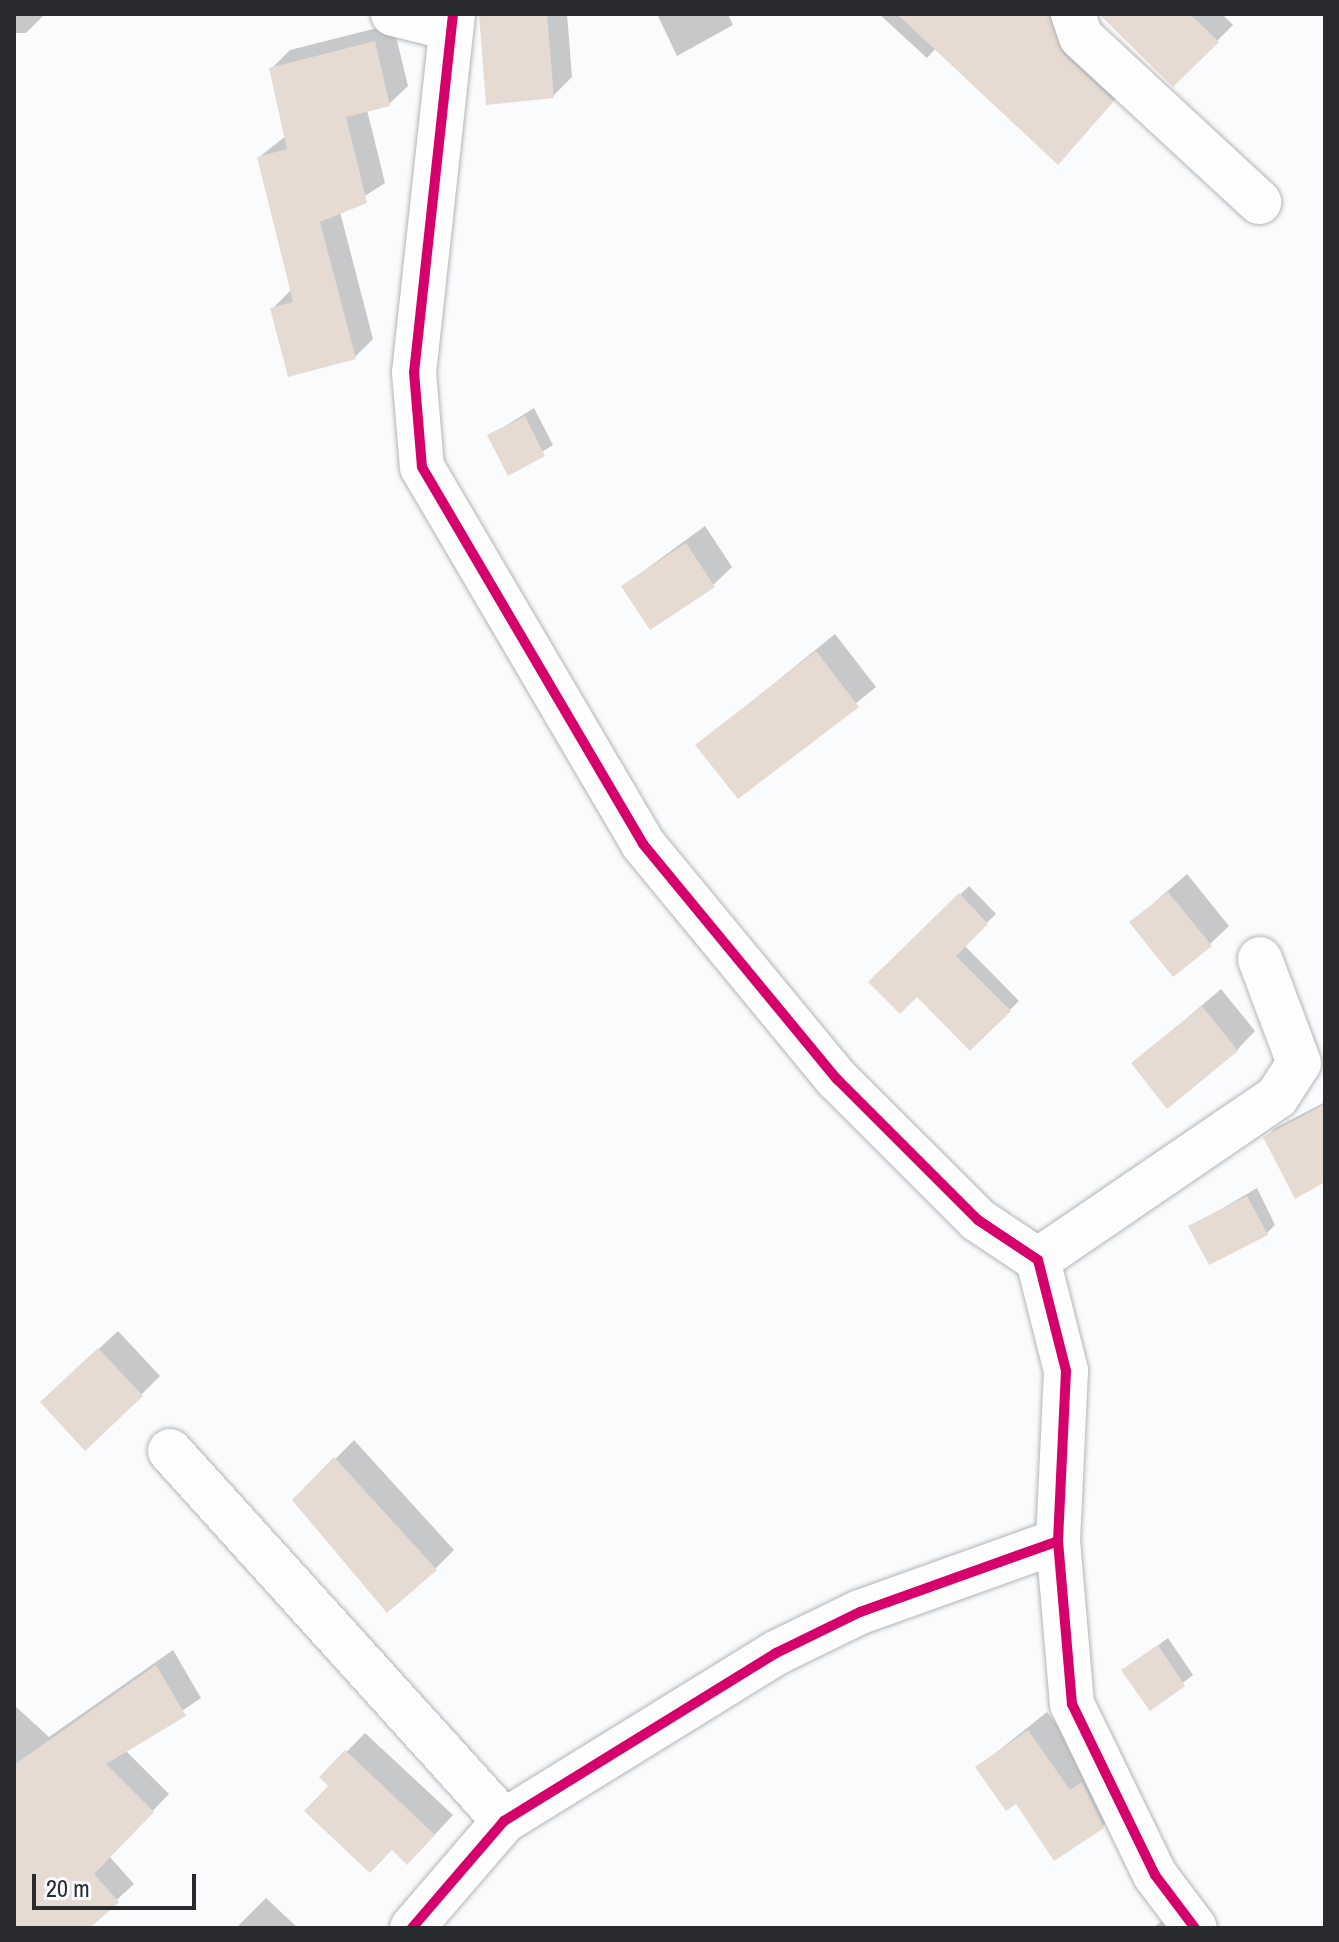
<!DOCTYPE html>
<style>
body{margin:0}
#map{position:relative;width:1339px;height:1942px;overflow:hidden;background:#f9fbfd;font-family:"Archivo Narrow",sans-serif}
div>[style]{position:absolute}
.shadow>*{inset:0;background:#0003}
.building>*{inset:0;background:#e6dbd2}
.roads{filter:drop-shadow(0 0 2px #b3b5b7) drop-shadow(0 0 2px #b3b5b7)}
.minor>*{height:44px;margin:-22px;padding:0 22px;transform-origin:22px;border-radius:22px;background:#fefeff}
.cycleway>*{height:10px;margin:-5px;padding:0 5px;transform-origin:5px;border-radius:5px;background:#d6006c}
span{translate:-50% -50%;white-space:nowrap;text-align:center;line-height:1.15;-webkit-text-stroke:7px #f8fbfe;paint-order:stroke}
.frame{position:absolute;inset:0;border:16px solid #282a2d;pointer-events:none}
.scale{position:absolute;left:32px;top:1874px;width:164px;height:36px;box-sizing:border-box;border:4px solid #282a2d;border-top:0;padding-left:10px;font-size:24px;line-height:28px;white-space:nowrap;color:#282a2d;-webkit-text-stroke:6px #f8fbfe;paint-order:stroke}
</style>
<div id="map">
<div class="shadow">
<i style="clip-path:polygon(14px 14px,45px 14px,26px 33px,14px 33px)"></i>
<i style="clip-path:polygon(482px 14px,567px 14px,572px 77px,553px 96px)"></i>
<i style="clip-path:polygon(657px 14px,728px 14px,733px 25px,677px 56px)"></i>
<i style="clip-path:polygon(879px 14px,1079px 14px,1135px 77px,1058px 163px,935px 49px,927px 58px)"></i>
<i style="clip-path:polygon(1102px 14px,1222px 14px,1233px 25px,1173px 85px)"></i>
<i style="clip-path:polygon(393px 24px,408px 86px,389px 104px,367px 110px,385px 183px,340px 212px,373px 339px,355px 357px,272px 309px,292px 289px,259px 157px,286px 136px,271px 69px,290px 50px)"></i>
<i style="clip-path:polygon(534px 408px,553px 445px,509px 473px,489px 436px)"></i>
<i style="clip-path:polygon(705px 526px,732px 567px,713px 585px,623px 586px)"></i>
<i style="clip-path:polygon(835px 634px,876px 687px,739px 797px,698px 745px)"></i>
<i style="clip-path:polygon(1187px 874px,1229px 926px,1210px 944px,1132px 922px)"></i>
<i style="clip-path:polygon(969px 886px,996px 914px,964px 945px,1019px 1001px,970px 1048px,917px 994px,870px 982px)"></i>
<i style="clip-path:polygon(1221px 989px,1255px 1031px,1237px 1050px,1134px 1063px)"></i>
<i style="clip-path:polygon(1325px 1102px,1325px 1162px,1266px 1137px,1275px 1128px)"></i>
<i style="clip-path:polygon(1257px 1188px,1275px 1225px,1266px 1234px,1191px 1227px)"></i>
<i style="clip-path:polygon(118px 1331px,160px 1376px,141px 1395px,61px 1384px)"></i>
<i style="clip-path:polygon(354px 1440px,454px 1550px,435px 1569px,295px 1500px)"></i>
<i style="clip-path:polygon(1168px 1638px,1193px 1675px,1150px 1708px,1124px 1670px)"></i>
<i style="clip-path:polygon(173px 1650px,201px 1698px,125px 1750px,169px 1794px,109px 1856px,134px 1884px,86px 1928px,14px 1928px,14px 1705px,49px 1737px)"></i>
<i style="clip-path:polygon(1047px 1712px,1122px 1807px,1103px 1826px,1017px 1801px,978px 1767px)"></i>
<i style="clip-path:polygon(365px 1733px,453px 1815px,426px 1844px,393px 1848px,322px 1777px)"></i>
<i style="clip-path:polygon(266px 1898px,298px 1928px,236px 1928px)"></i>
<i style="clip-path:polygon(1170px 1915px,1181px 1928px,1153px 1928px)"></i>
</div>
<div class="building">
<i style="clip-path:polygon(479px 14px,547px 14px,554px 98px,486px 105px)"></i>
<i style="clip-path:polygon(897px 14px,1049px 14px,1064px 55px,1114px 101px,1058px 165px)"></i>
<i style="clip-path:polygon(1099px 14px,1190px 14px,1219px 42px,1173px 87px)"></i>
<i style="clip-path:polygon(375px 41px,390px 106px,346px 117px,367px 203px,320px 222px,356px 359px,288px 377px,270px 308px,293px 302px,257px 157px,287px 149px,269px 68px)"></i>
<i style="clip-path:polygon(525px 416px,545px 456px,508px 476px,487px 435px)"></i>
<i style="clip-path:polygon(686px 543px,715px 587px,650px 630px,621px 586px)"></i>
<i style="clip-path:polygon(816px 651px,859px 707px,738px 799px,695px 745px)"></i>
<i style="clip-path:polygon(1168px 892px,1212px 946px,1173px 977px,1129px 922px)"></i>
<i style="clip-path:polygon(959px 893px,988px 924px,956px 956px,1011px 1011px,970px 1051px,917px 997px,900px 1014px,868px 982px)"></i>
<i style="clip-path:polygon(1202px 1006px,1238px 1051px,1167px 1109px,1131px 1063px)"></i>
<i style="clip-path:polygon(1325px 1104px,1325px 1182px,1295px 1199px,1263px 1137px)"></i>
<i style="clip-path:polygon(1247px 1196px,1268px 1235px,1209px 1265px,1188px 1226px)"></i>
<i style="clip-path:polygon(98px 1348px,143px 1396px,85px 1451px,40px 1402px)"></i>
<i style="clip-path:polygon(334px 1457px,437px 1570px,387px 1613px,292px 1500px)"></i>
<i style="clip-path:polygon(1158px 1645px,1185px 1686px,1150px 1711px,1121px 1670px)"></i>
<i style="clip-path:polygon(156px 1665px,186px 1716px,106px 1764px,154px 1812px,94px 1874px,119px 1902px,90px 1928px,14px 1928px,14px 1765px)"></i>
<i style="clip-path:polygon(1028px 1730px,1070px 1790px,1082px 1782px,1104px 1828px,1054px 1861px,1016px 1804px,1006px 1811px,975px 1767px)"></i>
<i style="clip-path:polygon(345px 1750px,435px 1835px,407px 1865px,392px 1850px,370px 1873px,304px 1811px,328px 1786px,319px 1777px)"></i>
</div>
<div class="roads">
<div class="minor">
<i style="left:393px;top:14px;width:59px;rotate:13.8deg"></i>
<i style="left:453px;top:14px;width:360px;rotate:96.2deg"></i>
<i style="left:414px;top:372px;width:95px;rotate:85.2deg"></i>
<i style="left:422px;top:467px;width:437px;rotate:59.6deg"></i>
<i style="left:643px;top:844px;width:305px;rotate:50.5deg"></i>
<i style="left:837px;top:1079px;width:199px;rotate:45deg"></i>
<i style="left:978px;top:1220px;width:72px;rotate:33.7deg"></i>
<i style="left:1038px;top:1260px;width:114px;rotate:75.8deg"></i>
<i style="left:1066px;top:1371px;width:170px;rotate:92.7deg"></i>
<i style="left:1058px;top:1541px;width:164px;rotate:85.1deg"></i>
<i style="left:1072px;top:1704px;width:190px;rotate:64.1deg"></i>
<i style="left:1155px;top:1875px;width:66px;rotate:53deg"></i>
<i style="left:1073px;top:14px;width:24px;rotate:71deg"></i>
<i style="left:1081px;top:37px;width:243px;rotate:42.8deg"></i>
<i style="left:1038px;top:1260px;width:289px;rotate:-34.3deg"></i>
<i style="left:1277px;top:1097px;width:40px;rotate:-57.1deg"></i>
<i style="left:1299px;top:1063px;width:111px;rotate:-110.6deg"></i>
<i style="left:170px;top:1451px;width:498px;rotate:47.9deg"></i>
<i style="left:412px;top:1928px;width:141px;rotate:-49.3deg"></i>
<i style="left:504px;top:1821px;width:320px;rotate:-31.7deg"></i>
<i style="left:776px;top:1653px;width:93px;rotate:-26deg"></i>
<i style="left:860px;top:1612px;width:210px;rotate:-19.7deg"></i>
</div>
</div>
<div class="cycleway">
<i style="left:453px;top:14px;width:360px;rotate:96.2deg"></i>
<i style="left:414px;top:372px;width:95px;rotate:85.2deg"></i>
<i style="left:422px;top:467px;width:437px;rotate:59.6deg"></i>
<i style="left:643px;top:844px;width:305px;rotate:50.5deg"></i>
<i style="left:837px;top:1079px;width:199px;rotate:45deg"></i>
<i style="left:978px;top:1220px;width:72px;rotate:33.7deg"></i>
<i style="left:1038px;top:1260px;width:114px;rotate:75.8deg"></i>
<i style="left:1066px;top:1371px;width:170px;rotate:92.7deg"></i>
<i style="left:1058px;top:1541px;width:164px;rotate:85.1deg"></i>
<i style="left:1072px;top:1704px;width:190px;rotate:64.1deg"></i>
<i style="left:1155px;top:1875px;width:66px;rotate:53deg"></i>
<i style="left:412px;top:1928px;width:141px;rotate:-49.3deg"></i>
<i style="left:504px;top:1821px;width:320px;rotate:-31.7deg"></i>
<i style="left:776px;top:1653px;width:93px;rotate:-26deg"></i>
<i style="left:860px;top:1612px;width:210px;rotate:-19.7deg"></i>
</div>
<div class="frame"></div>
<div class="scale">20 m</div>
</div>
